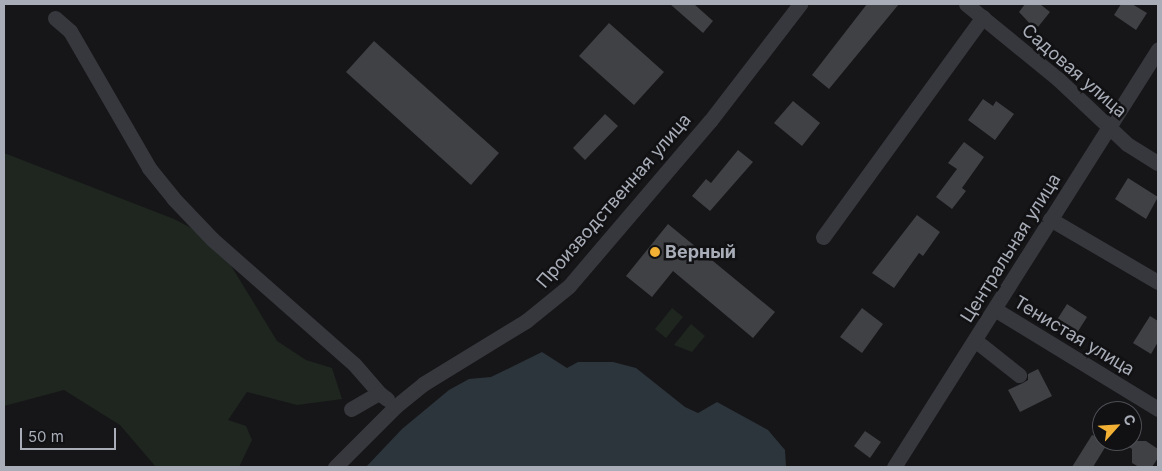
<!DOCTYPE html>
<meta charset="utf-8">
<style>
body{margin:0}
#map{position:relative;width:1162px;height:471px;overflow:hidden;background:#161618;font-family:Inter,sans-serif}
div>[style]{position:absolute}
.green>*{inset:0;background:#1e261f}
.water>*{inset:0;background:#2c353c}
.building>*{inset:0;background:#404145}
.minor>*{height:15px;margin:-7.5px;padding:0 7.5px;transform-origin:7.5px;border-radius:7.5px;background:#37383d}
.dots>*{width:14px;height:14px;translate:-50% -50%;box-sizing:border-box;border:2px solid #111113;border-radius:50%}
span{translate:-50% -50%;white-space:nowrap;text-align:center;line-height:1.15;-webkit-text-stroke:5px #111113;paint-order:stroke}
.street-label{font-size:18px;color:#a8adb8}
.poi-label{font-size:18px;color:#a8adb8;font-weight:700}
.left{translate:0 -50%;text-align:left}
.frame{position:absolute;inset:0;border:5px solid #a8adb8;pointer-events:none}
.north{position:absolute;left:1092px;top:401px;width:50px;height:50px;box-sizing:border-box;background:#111113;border:1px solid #4d4f55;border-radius:50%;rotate:64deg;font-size:14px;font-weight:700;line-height:20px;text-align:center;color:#a8adb8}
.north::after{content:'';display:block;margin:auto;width:18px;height:22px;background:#f2b134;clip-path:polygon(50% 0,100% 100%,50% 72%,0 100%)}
.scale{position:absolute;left:20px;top:428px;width:96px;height:22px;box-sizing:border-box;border:2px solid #a8adb8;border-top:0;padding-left:6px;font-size:15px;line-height:18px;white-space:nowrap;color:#a8adb8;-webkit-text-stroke:4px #111113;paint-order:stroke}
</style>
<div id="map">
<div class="green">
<i style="clip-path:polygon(4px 153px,174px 219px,216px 241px,277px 341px,306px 360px,332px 368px,342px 399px,297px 405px,247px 392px,228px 420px,246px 426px,252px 440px,239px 467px,156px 467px,120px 425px,64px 390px,4px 406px)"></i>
<i style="clip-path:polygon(672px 308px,683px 317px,666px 338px,655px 329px)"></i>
<i style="clip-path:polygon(691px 324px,705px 336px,692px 352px,674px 345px)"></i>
</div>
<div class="water">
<i style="clip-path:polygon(542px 352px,567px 368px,578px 362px,613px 362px,636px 368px,685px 407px,698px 413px,717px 402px,768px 430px,785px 450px,786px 467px,366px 467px,402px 429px,449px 390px,469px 379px,491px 377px)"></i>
</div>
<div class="building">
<i style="clip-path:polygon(670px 4px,694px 4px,713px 21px,703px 33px)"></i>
<i style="clip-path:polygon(867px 4px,899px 4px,829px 89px,812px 75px)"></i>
<i style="clip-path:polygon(1025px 4px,1040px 4px,1050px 12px,1038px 27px,1033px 27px,1019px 12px)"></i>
<i style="clip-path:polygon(1121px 4px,1132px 4px,1147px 13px,1136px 30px,1114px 15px)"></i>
<i style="clip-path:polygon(609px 23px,664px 72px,634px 105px,579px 56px)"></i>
<i style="clip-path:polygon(374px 41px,499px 153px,471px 185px,346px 72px)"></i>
<i style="clip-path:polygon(983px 99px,993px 106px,996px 101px,1014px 114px,995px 140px,968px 120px)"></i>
<i style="clip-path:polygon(793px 101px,820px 123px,802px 146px,774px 123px)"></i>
<i style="clip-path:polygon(605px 114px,618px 126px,585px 160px,573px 148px)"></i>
<i style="clip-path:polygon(964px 142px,984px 157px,962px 188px,966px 191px,952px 209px,936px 197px,957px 169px,948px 163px)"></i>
<i style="clip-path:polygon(738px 150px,753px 162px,710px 211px,692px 196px,706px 179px,711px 183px)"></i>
<i style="clip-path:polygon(1128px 178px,1158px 197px,1146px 219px,1115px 199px)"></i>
<i style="clip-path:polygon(917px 215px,940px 232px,923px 256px,919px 253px,894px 288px,872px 273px)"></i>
<i style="clip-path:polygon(668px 224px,775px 312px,753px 338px,673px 271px,652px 297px,626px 276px)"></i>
<i style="clip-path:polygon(1067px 304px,1087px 317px,1075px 336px,1055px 323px)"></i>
<i style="clip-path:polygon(862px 308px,883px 324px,862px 353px,840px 337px)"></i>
<i style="clip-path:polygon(1150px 316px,1158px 321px,1158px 342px,1151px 354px,1133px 343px)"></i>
<i style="clip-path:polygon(1038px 369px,1052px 396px,1020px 412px,1008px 390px,1023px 383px,1028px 380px,1028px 374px)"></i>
<i style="clip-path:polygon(865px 431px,881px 442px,870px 458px,854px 446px)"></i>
<i style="clip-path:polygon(1092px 435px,1109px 441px,1093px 467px,1072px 467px)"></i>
<i style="clip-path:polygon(1119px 441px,1146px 441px,1158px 449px,1158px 458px,1152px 467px,1139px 467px,1132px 463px,1132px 449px)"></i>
</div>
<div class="minor">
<i style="left:966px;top:4px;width:119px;rotate:39.2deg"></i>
<i style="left:1058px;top:79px;width:95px;rotate:43.3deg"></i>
<i style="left:1127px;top:144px;width:36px;rotate:32deg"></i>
<i style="left:55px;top:18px;width:20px;rotate:41deg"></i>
<i style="left:70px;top:31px;width:158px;rotate:60deg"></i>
<i style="left:149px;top:168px;width:38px;rotate:51deg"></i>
<i style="left:173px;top:198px;width:57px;rotate:46.4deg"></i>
<i style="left:212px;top:239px;width:189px;rotate:41.4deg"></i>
<i style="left:354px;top:364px;width:38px;rotate:49deg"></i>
<i style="left:1050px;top:219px;width:125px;rotate:30.3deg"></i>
<i style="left:823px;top:237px;width:272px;rotate:-54deg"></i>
<i style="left:996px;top:310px;width:190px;rotate:31.4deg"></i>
<i style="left:976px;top:341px;width:55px;rotate:38.3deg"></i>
<i style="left:351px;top:409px;width:32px;rotate:-30deg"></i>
<i style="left:379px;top:393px;width:10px;rotate:37deg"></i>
<i style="left:335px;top:467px;width:86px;rotate:-45deg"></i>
<i style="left:396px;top:406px;width:35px;rotate:-39deg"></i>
<i style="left:423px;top:384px;width:121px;rotate:-31.5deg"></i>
<i style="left:526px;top:321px;width:55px;rotate:-39.1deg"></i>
<i style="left:569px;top:286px;width:217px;rotate:-49.5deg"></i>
<i style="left:710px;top:121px;width:148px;rotate:-52.4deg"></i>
<i style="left:894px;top:467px;width:494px;rotate:-57.7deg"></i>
</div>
<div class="dots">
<i style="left:655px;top:252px;background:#f2b134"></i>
</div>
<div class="street-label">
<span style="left:1074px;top:71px;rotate:41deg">Садовая улица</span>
<span style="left:614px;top:201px;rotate:-49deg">Производственная улица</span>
<span style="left:1011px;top:248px;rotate:-58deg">Центральная улица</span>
<span style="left:1074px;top:336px;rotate:31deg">Тенистая улица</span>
</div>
<div class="poi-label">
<span class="left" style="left:665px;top:252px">Верный</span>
</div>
<div class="frame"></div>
<div class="north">С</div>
<div class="scale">50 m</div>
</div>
